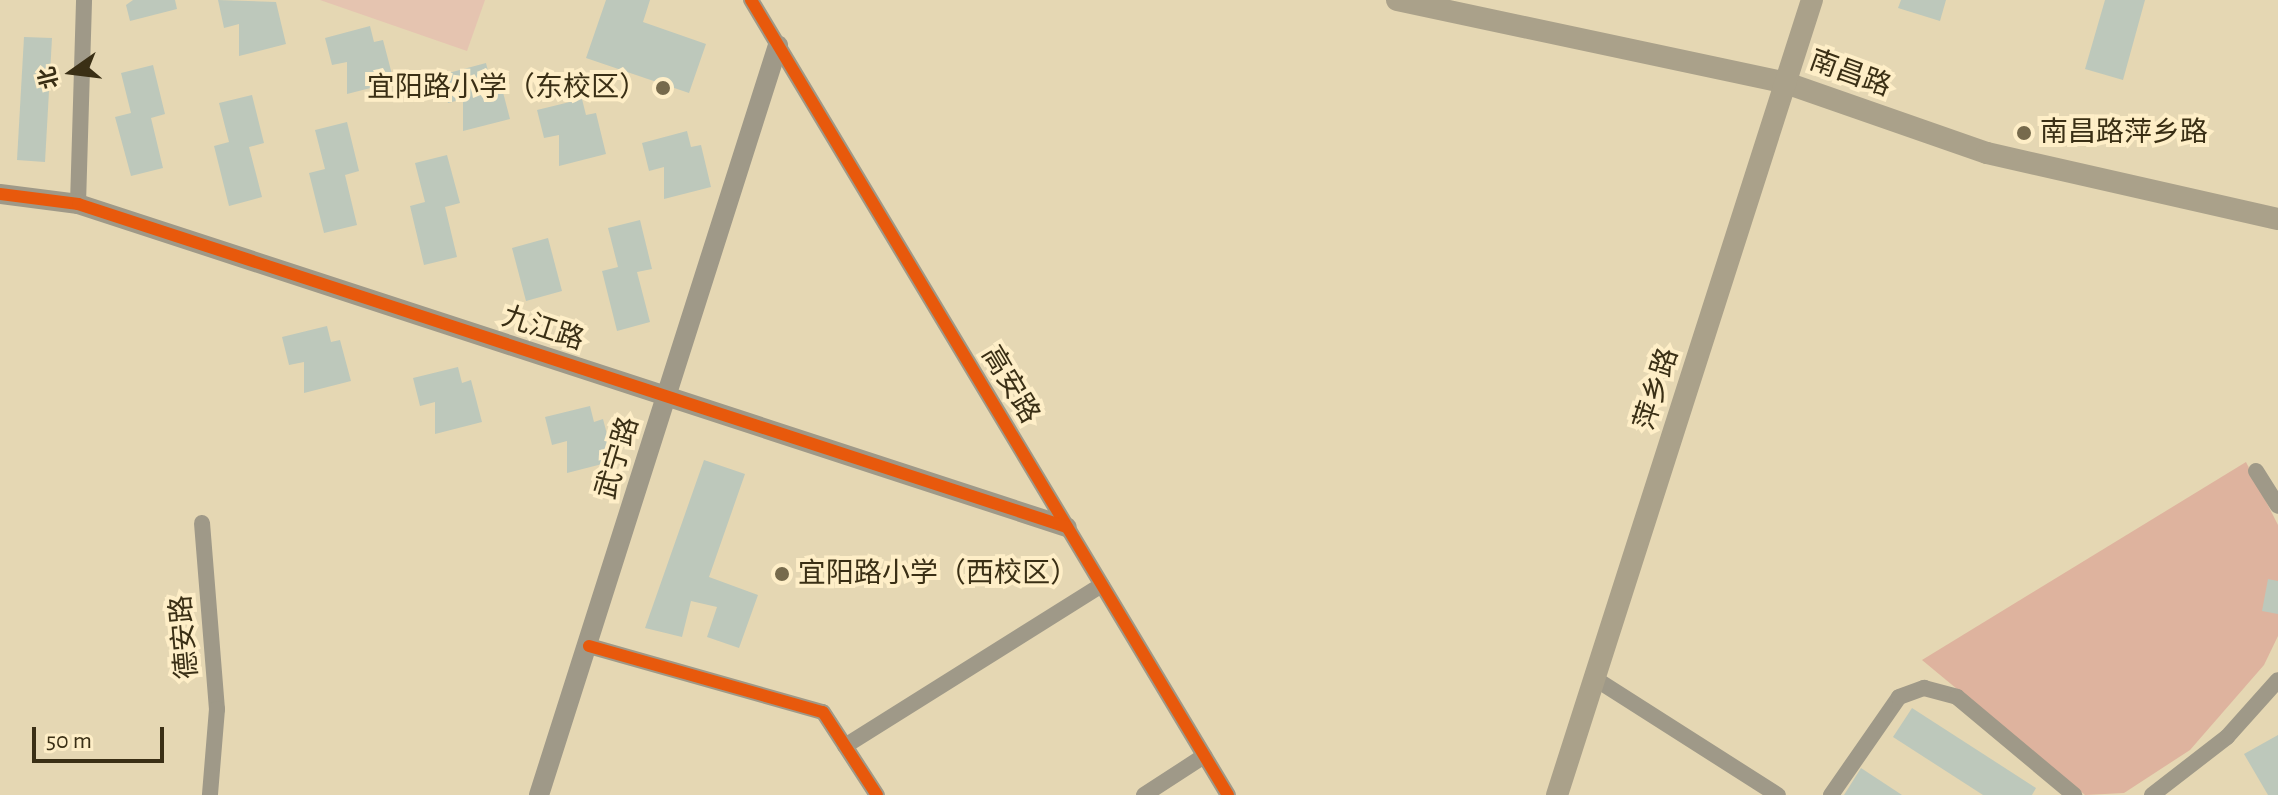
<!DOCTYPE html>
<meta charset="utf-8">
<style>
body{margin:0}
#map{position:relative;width:2278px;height:795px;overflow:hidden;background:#e5d7b3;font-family:"Alegreya Sans","Noto Sans SC",sans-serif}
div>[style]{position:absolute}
.green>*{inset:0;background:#e5c4b0}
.forest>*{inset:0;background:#deb39e}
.building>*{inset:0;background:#bdc8bb}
.minor>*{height:16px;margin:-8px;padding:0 8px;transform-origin:8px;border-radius:8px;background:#9f9988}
.tertiary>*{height:20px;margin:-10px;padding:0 10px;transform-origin:10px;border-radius:10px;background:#9f9988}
.secondary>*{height:22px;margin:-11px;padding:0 11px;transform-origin:11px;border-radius:11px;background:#aaa18a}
.cycleway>*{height:12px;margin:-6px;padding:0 6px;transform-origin:6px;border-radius:6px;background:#e8590c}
.dots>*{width:22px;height:22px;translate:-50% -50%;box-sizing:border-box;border:4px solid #feeec7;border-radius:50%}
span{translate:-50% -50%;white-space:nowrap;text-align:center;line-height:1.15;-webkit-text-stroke:8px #feeec7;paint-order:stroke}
.street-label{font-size:28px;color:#3a2f15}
.poi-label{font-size:28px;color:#3a2f15}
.right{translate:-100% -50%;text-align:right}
.left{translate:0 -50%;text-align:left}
.north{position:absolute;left:32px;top:32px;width:80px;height:80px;-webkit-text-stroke:6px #feeec7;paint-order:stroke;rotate:256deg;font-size:22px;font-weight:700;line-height:32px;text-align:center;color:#3a2f15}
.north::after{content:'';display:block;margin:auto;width:28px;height:36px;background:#3a2f15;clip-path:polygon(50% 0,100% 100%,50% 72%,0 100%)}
.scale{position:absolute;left:32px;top:727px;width:132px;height:36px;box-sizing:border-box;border:4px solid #3a2f15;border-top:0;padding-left:10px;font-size:24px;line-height:28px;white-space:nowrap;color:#3a2f15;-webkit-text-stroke:6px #feeec7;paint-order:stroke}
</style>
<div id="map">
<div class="green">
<i style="clip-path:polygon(320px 0,485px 0,467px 51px)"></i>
</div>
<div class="forest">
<i style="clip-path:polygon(2246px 462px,2278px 525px,2278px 636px,2264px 665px,2190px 750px,2124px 793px,2085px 795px,1922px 660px)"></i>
</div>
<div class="building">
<i style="clip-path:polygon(133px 0,175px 0,177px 9px,130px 21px,126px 5px)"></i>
<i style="clip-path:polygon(218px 0,276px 2px,286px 44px,239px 56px,239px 24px,224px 28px)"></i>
<i style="clip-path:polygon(606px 0,650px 0,643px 22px,706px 44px,689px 93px,586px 58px)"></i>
<i style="clip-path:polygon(1901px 0,1946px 0,1940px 21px,1898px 8px)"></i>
<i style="clip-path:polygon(2105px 0,2145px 0,2123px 80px,2085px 69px)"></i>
<i style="clip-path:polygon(370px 26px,374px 42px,383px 40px,394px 82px,347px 94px,347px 62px,332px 65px,325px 38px)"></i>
<i style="clip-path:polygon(24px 37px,52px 38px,45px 162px,17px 160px)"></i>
<i style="clip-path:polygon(486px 63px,490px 79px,499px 77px,510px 119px,463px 131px,463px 99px,448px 103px,441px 75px)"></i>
<i style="clip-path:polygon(153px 65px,165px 114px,151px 118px,163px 168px,131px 176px,115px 117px,131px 113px,121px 73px)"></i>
<i style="clip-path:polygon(252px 95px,264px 143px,249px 147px,262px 197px,229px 206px,214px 146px,229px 142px,219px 103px)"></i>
<i style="clip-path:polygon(582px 99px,586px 115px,596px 113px,606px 154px,559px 166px,559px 135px,544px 138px,537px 110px)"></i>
<i style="clip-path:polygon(347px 122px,359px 171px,345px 175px,357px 225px,324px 233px,309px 173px,325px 169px,315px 130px)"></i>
<i style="clip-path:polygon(687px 131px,691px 147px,701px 145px,711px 187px,664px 199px,664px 167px,649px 171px,642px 143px)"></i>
<i style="clip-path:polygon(447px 155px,460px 203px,445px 207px,457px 257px,424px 265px,410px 206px,425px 202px,415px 163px)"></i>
<i style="clip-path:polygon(640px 220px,652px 269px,637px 272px,650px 322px,617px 331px,602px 271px,618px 267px,608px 228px)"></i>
<i style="clip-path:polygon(548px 238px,562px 291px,526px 301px,512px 248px)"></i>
<i style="clip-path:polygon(327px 326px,331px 342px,340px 340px,351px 381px,304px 393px,304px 362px,289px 365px,282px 337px)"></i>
<i style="clip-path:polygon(458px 367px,462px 383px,471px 380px,482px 422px,435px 434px,435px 402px,420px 406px,413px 378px)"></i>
<i style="clip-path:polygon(590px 406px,594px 422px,603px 419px,614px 461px,567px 473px,567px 441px,552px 445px,545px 417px)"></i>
<i style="clip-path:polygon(704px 460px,745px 474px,709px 577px,758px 595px,739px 648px,707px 637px,717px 607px,691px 601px,682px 637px,645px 628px)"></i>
<i style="clip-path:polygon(2268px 579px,2278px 581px,2278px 614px,2262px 611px)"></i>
<i style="clip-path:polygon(1912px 708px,2036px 788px,2032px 795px,1983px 795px,1893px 737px)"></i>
<i style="clip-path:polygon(2278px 735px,2278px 795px,2268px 795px,2244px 754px)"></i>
<i style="clip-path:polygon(1861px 768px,1902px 795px,1844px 795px)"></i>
</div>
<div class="minor">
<i style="left:751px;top:0;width:927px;rotate:59.04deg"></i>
<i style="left:78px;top:204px;width:204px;rotate:-88.3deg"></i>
<i style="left:2256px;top:471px;width:41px;rotate:57.8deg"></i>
<i style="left:202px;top:523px;width:187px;rotate:85.4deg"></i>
<i style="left:217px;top:709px;width:86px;rotate:94.7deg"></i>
<i style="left:589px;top:646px;width:243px;rotate:15.8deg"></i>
<i style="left:823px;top:712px;width:99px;rotate:57deg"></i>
<i style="left:1594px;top:678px;width:218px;rotate:32.5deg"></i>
<i style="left:845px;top:746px;width:303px;rotate:-32.1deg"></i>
<i style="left:1144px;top:795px;width:72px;rotate:-33deg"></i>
<i style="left:1831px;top:795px;width:119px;rotate:-55.2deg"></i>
<i style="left:1899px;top:697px;width:27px;rotate:-20deg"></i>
<i style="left:1924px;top:688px;width:34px;rotate:15deg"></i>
<i style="left:1957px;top:697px;width:153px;rotate:39.9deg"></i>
<i style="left:2152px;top:795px;width:95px;rotate:-37.7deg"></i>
<i style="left:2227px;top:737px;width:76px;rotate:-48.2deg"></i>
</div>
<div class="tertiary">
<i style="left:0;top:194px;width:79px;rotate:7.3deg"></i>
<i style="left:78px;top:204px;width:1040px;rotate:18.09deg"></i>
<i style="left:539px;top:795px;width:787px;rotate:-72.32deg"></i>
</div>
<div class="secondary">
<i style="left:1397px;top:0;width:398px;rotate:12deg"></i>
<i style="left:1786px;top:83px;width:213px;rotate:19.2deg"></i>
<i style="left:1987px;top:153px;width:298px;rotate:12.8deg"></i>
<i style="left:1557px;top:795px;width:835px;rotate:-72.22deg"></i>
</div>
<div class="cycleway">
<i style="left:751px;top:0;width:927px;rotate:59.04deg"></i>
<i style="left:0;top:194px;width:79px;rotate:7.3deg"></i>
<i style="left:78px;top:204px;width:1040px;rotate:18.09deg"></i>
<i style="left:589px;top:646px;width:243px;rotate:15.8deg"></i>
<i style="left:823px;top:712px;width:99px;rotate:57deg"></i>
</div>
<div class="dots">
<i style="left:663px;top:88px;background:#766a4c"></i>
<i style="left:2024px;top:133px;background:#766a4c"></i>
<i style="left:782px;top:574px;background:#766a4c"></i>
</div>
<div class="street-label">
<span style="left:1850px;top:74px;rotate:20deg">南昌路</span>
<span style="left:543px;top:329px;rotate:18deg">九江路</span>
<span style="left:1010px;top:385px;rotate:59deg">高安路</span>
<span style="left:1657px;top:389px;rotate:-72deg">萍乡路</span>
<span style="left:618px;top:458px;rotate:-73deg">武宁路</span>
<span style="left:185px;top:637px;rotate:-95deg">德安路</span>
</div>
<div class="poi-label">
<span class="right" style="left:647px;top:88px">宜阳路小学（东校区）</span>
<span class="left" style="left:2040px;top:133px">南昌路萍乡路</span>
<span class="left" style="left:798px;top:574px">宜阳路小学（西校区）</span>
</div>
<div class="north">北</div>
<div class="scale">50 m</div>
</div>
